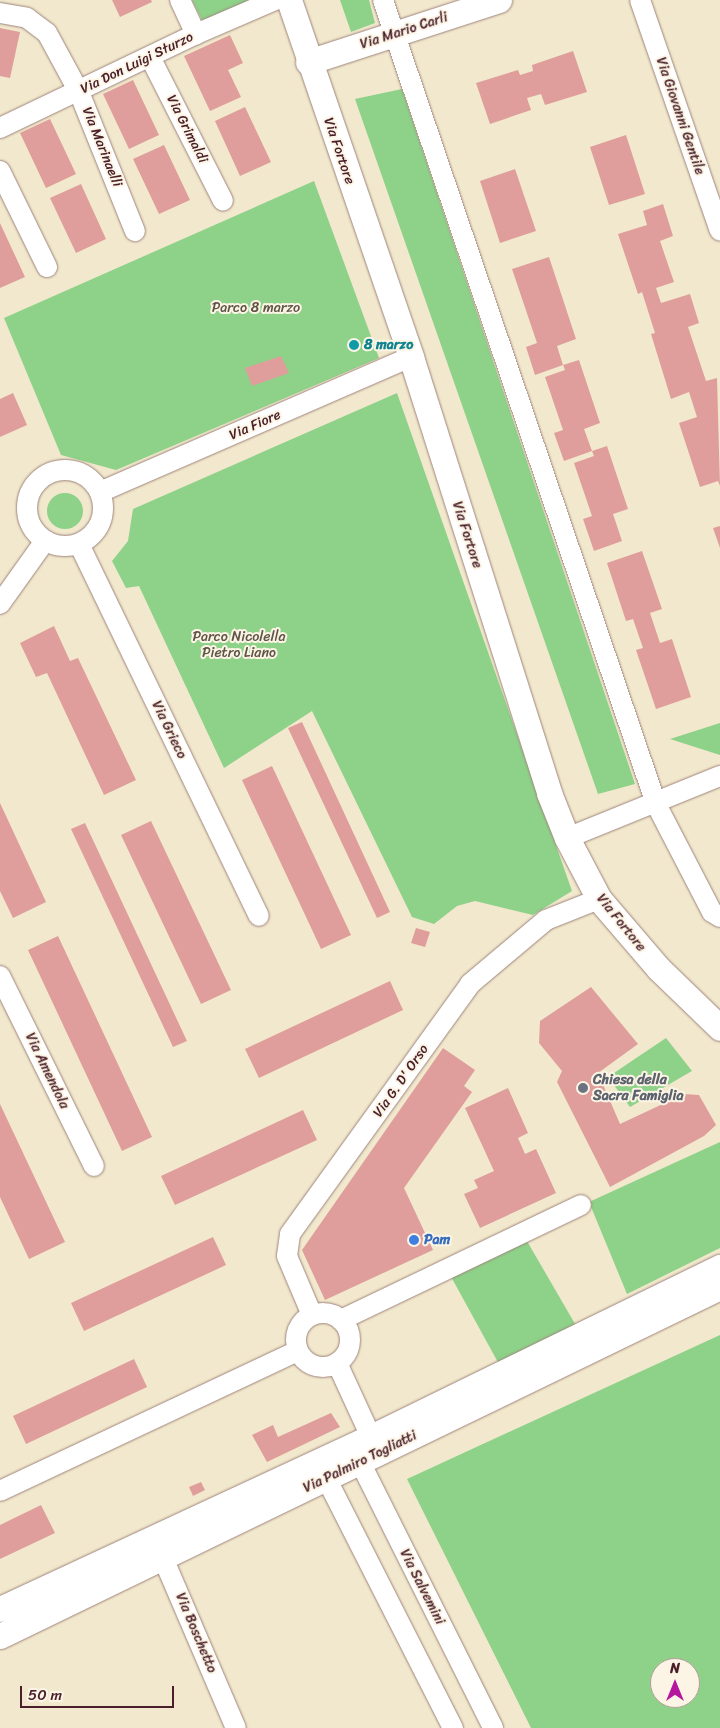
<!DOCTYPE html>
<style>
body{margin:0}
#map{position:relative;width:720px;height:1728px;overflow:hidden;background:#f2e8cd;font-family:Sriracha,sans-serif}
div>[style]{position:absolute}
.green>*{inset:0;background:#8ed189}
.round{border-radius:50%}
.building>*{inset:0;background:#df9e9b}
.roads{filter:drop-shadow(0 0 1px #9e847c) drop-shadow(0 0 1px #9e847c)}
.minor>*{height:20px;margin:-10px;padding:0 10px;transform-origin:10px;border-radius:10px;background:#fff}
.minor>.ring{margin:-10px;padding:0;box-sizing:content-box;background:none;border:20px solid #fff;border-radius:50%}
.tertiary>*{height:25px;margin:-12.5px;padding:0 12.5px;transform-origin:12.5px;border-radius:12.5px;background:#fff}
.dots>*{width:14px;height:14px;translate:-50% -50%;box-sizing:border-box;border:2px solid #fcf5e5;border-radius:50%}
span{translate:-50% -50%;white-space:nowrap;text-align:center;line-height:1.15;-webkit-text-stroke:4px #fcf5e5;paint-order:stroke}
.street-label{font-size:14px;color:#4a1f2b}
.park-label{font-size:14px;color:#5e5447}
.culture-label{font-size:14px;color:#0d838f;font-weight:700}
.left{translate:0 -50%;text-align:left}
.worship-label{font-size:14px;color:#5b616d;font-weight:700}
.shop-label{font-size:14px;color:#366cbe;font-weight:700}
.north{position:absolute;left:650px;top:1658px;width:50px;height:50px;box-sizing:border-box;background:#fcf5e5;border:1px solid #b59f9b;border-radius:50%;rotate:0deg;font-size:14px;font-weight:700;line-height:20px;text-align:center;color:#4a1f2b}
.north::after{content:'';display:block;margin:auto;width:18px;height:22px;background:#b5179e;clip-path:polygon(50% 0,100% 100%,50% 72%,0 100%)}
.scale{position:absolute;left:20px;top:1686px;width:154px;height:22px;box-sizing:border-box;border:2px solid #4a1f2b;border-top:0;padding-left:6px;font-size:15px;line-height:18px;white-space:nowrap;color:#4a1f2b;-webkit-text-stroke:4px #fcf5e5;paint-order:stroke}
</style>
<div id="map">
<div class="green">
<i style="clip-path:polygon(192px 0,262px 0,204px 24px)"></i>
<i style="clip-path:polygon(340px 0,369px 0,375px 23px,351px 32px)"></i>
<i style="clip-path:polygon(402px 89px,635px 784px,598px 794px,355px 99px)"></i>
<i style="clip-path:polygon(314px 181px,379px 358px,116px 470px,61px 455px,4px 318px)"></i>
<i style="clip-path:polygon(397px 393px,572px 891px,533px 915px,475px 901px,457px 906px,434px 924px,412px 917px,312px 711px,224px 768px,139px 586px,126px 588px,112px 561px,128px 541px,133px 509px)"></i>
<i class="round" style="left:47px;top:493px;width:36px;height:36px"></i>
<i style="clip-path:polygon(720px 723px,720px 755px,670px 739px)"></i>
<i style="clip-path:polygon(666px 1038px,692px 1071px,630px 1107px,608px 1077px)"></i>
<i style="clip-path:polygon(720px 1142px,720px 1248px,627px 1294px,589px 1202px)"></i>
<i style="clip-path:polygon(524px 1236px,578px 1329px,500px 1366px,449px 1273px)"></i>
<i style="clip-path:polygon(evenodd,720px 1335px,720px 1728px,531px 1728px,407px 1479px,720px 1335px,660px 1668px,690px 1668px,690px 1698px,660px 1698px,660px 1668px)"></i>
</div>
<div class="building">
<i style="clip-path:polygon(112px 0,151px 0,152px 2px,120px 17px)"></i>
<i style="clip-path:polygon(0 28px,20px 32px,10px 78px,0 76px)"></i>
<i style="clip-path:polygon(230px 35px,243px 63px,228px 70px,241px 97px,210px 111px,184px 56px)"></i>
<i style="clip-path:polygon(573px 51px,587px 92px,545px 105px,541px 94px,527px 98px,531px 110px,490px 124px,476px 83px,518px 70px,520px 75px,533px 71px,532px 65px)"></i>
<i style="clip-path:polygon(133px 80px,159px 135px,129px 149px,103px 94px)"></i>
<i style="clip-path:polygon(245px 107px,271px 162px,240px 176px,215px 121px)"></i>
<i style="clip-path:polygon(50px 119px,76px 174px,46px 188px,20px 133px)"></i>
<i style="clip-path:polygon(626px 135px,645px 194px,609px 205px,590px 147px)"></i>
<i style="clip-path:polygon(164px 145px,190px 200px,159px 214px,133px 159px)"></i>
<i style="clip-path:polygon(515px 169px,536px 231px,500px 243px,480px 181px)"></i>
<i style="clip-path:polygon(81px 184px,106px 239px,76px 253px,50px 198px)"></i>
<i style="clip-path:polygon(663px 204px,673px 236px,660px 241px,674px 282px,656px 288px,661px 303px,690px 294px,699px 323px,688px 327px,706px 381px,717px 378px,720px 486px,718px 481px,700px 487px,679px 423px,697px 417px,689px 392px,671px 399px,651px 334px,655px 333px,642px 292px,638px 294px,618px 234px,647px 225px,643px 211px)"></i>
<i style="clip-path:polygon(0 223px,25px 277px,0 288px)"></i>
<i style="clip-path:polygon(549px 257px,576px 339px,557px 346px,563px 365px,535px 375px,526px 347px,537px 343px,512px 269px)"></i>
<i style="clip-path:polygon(281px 356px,289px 373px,252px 386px,245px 368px)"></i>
<i style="clip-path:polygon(579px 360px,600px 423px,584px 429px,592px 451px,607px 446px,628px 509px,613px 514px,622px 541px,594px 551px,583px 519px,592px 516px,574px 463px,594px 456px,592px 451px,564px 461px,554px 433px,563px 430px,545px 377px,565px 370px,563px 365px)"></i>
<i style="clip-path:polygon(13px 393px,27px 425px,0 437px,0 399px)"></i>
<i style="clip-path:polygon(720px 526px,720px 548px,713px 528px)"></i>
<i style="clip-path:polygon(642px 551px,662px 609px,650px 613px,660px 643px,672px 639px,691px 697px,656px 709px,636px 650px,643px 648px,633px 619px,626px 621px,607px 563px)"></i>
<i style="clip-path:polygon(54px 626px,70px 661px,78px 658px,136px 780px,104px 795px,47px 673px,36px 677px,20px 643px)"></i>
<i style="clip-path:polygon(302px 722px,390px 912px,377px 918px,288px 728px)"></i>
<i style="clip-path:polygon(272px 766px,351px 935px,321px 949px,242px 780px)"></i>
<i style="clip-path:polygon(0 803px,46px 902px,13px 918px,0 891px)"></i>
<i style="clip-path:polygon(151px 821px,231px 990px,201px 1004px,121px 835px)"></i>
<i style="clip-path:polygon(85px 823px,187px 1041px,173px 1047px,71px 829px)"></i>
<i style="clip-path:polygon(416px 928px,430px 932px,425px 947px,411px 943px)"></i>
<i style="clip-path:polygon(58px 936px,152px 1137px,122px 1151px,28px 950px)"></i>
<i style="clip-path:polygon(390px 981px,403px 1010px,259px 1078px,245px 1049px)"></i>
<i style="clip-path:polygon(591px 987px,638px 1044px,598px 1073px,620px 1124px,684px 1094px,699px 1095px,716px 1125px,704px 1136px,610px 1187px,557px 1082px,562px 1071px,539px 1043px,540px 1021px)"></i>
<i style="clip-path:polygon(443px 1048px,475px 1070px,464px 1086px,472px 1092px,404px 1188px,433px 1250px,325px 1300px,302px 1250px)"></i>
<i style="clip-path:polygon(508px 1088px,528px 1133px,518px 1138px,525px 1154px,536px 1149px,556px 1193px,480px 1228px,464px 1194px,478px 1188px,474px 1180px,494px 1171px,465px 1108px)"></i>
<i style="clip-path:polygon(0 1104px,65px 1242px,29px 1259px,0 1197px)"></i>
<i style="clip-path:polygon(303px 1110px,317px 1140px,175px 1205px,161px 1176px)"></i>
<i style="clip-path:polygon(213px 1237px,226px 1265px,84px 1331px,71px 1303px)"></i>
<i style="clip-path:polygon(134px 1359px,147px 1387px,26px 1444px,13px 1416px)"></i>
<i style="clip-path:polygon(331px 1413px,340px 1427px,267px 1462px,252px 1435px,273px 1425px,278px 1437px)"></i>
<i style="clip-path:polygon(201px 1482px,205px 1490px,193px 1496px,189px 1487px)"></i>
<i style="clip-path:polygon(41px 1505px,55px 1533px,0 1559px,0 1525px)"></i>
</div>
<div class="roads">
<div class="minor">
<i style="left:180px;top:0;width:38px;rotate:65deg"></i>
<i style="left:383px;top:0;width:849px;rotate:71.24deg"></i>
<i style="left:656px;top:804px;width:122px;rotate:62.6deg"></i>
<i style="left:712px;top:912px;width:9px;rotate:32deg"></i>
<i style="left:640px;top:0;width:244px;rotate:70.9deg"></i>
<i style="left:0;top:13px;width:27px;rotate:10deg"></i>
<i style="left:27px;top:18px;width:25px;rotate:37deg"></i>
<i style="left:47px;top:33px;width:67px;rotate:61.5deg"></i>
<i style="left:79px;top:92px;width:150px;rotate:68.1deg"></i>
<i style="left:150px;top:57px;width:161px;rotate:63.1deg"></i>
<i style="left:0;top:128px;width:217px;rotate:-25.6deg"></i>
<i style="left:196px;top:34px;width:86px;rotate:-23.3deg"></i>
<i style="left:0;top:171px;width:107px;rotate:63.9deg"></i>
<i class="ring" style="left:27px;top:470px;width:56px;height:56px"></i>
<i style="left:100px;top:492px;width:339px;rotate:-23.5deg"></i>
<i style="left:79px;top:544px;width:413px;rotate:64.2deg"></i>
<i style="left:0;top:604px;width:77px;rotate:-54.5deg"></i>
<i style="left:567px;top:838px;width:165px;rotate:-22.1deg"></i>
<i style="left:0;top:976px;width:212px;rotate:63.7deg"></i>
<i class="ring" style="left:296px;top:1313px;width:34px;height:34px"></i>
<i style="left:312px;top:1315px;width:64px;rotate:-113deg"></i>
<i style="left:287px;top:1256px;width:22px;rotate:-82deg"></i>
<i style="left:290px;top:1234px;width:308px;rotate:-54.2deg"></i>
<i style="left:470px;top:984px;width:99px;rotate:-40.1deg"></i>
<i style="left:546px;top:920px;width:57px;rotate:-21.6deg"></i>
<i style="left:341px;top:1320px;width:266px;rotate:-25.6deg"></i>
<i style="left:337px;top:1363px;width:81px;rotate:65.3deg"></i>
<i style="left:353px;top:1448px;width:313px;rotate:63.4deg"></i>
<i style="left:320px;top:1466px;width:294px;rotate:63.1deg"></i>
<i style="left:0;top:1491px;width:329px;rotate:-25.2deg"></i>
<i style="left:157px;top:1544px;width:200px;rotate:66.8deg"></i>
</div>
<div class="tertiary">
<i style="left:289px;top:0;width:377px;rotate:71.1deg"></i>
<i style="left:411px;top:357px;width:457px;rotate:72.4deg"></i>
<i style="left:549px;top:793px;width:48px;rotate:68.2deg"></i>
<i style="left:567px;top:838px;width:69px;rotate:62.3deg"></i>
<i style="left:599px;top:899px;width:92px;rotate:49.4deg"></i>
<i style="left:659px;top:969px;width:85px;rotate:44deg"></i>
<i style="left:308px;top:62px;width:201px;rotate:-18deg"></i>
<i style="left:0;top:1609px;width:409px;rotate:-24.9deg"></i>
<i style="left:371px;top:1437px;width:388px;rotate:-26deg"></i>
<i style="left:0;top:1636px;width:800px;rotate:-25.86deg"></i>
</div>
</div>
<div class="dots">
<i style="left:354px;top:345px;background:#0f9aa8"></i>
<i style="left:583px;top:1088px;background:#6b7280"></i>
<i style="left:414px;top:1240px;background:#3f7fe0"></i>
</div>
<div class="street-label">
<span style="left:404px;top:31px;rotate:-18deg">Via Mario Carli</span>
<span style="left:137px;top:63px;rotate:-26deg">Via Don Luigi Sturzo</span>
<span style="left:680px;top:116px;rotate:71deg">Via Giovanni Gentile</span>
<span style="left:187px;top:129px;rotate:63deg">Via Grimaldi</span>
<span style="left:102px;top:147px;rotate:68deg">Via Marinaelli</span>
<span style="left:339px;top:151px;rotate:71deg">Via Fortore</span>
<span style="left:255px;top:425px;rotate:-24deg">Via Fiore</span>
<span style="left:467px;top:535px;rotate:72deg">Via Fortore</span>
<span style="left:169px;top:730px;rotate:64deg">Via Grieco</span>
<span style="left:621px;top:923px;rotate:51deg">Via Fortore</span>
<span style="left:47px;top:1071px;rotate:64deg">Via Amendola</span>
<span style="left:401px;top:1081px;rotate:-55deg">Via G. D' Orso</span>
<span style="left:360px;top:1462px;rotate:-26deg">Via Palmiro Togliatti</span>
<span style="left:422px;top:1587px;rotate:63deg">Via Salvemini</span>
<span style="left:196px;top:1633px;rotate:67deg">Via Boschetto</span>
</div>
<div class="park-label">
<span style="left:256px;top:308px">Parco 8 marzo</span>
<span style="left:239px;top:645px">Parco Nicolella<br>Pietro Liano</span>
</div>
<div class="culture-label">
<span class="left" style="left:364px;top:345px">8 marzo</span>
</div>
<div class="worship-label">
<span class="left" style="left:593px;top:1088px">Chiesa della<br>Sacra Famiglia</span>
</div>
<div class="shop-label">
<span class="left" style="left:424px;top:1240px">Pam</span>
</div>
<div class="north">N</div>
<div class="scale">50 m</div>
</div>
